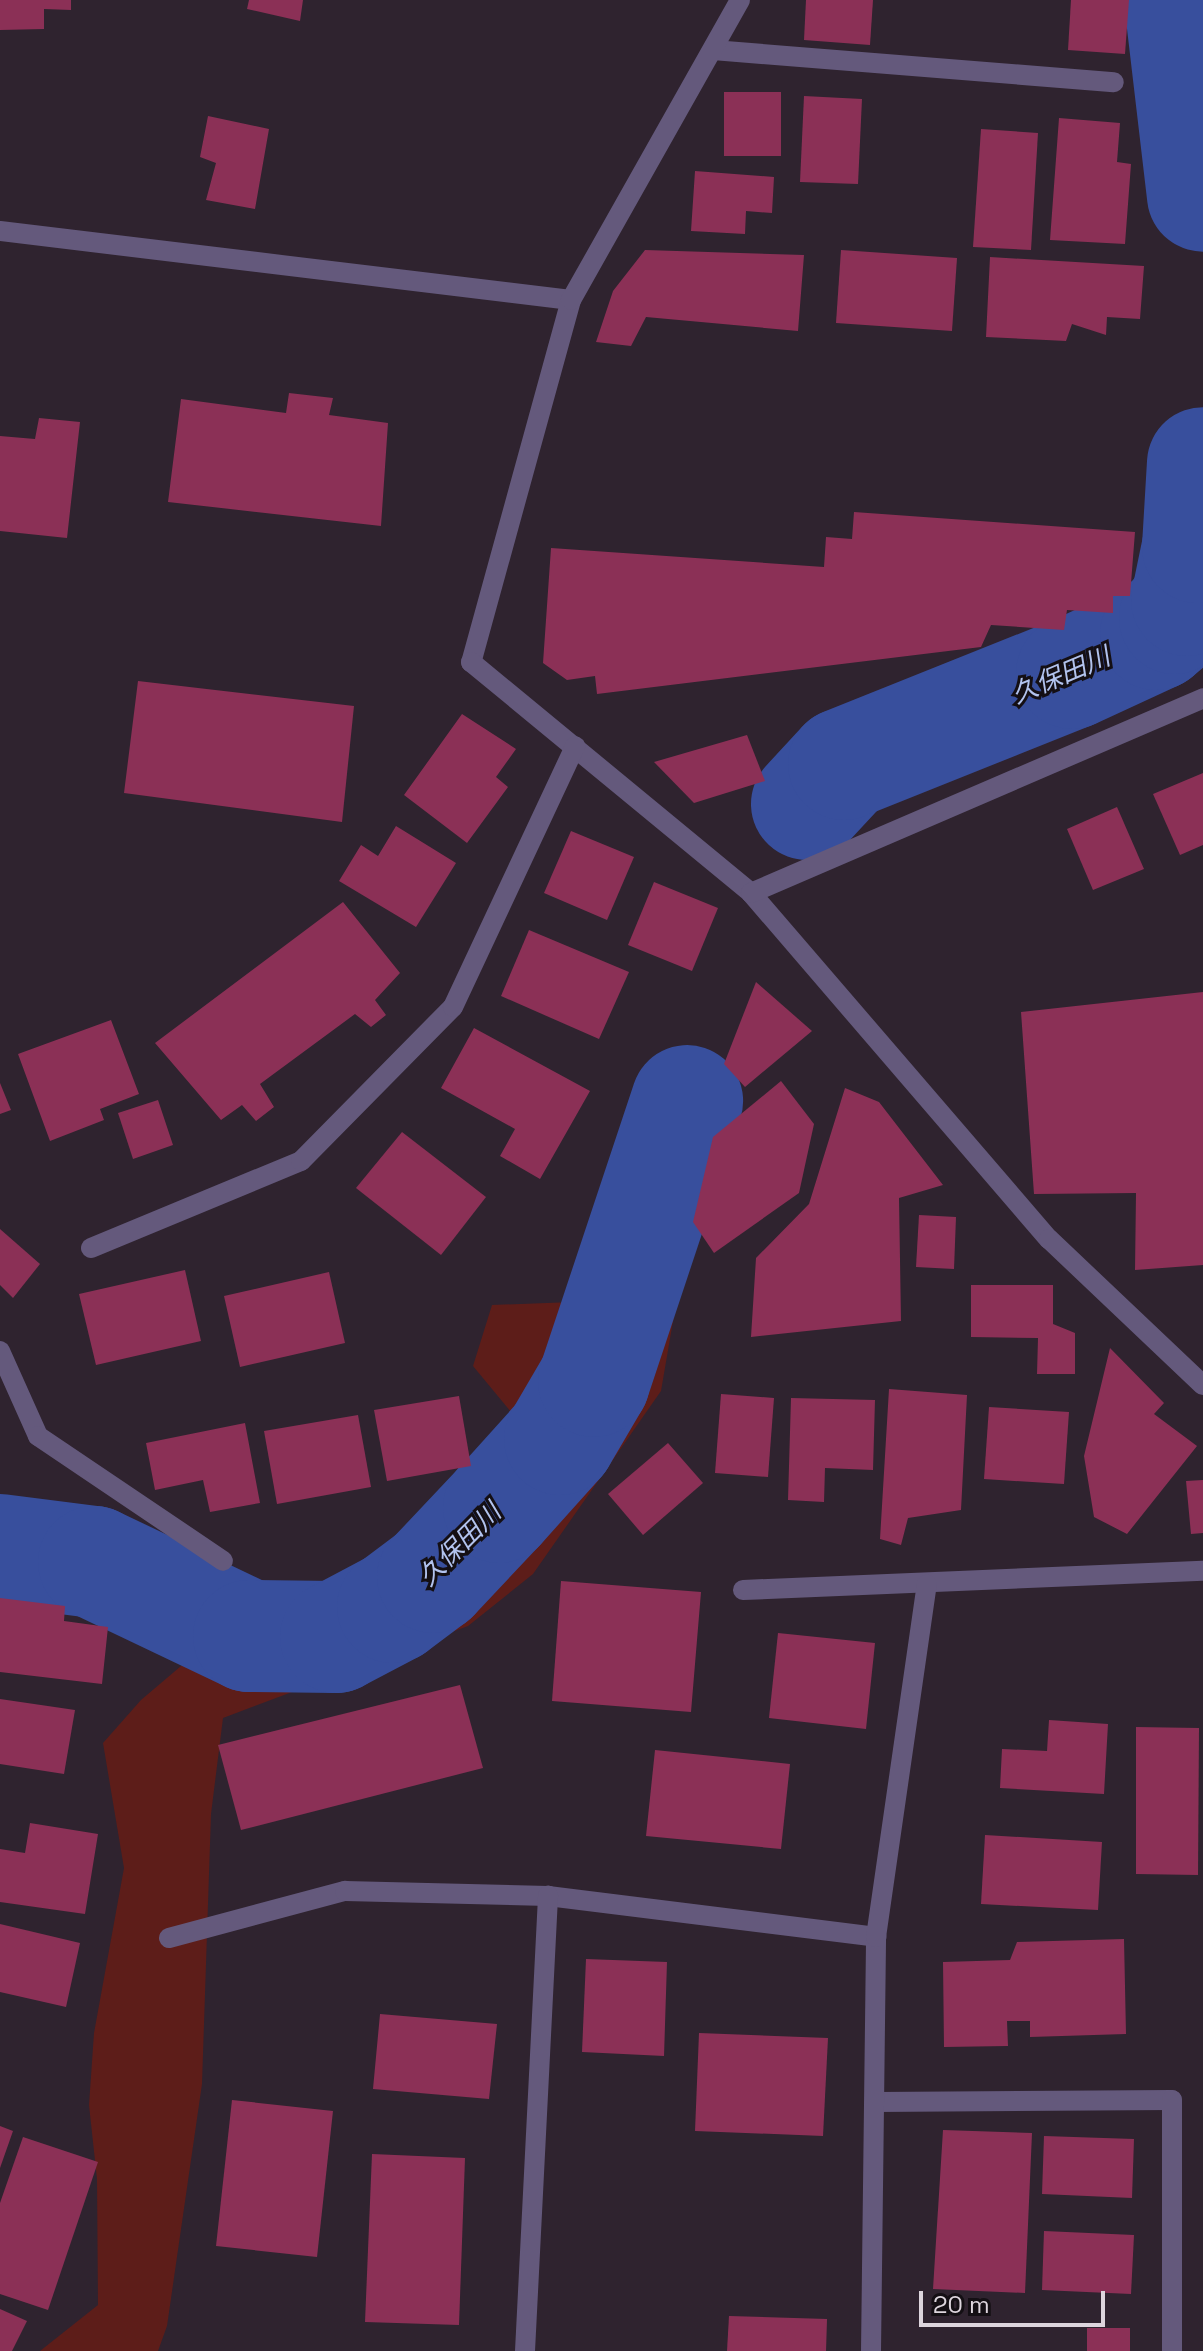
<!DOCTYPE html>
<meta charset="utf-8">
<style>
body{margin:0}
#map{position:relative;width:1203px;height:2351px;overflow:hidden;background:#2f232f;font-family:"Space Grotesk","Noto Sans JP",sans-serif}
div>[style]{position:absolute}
.green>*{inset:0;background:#5d1d19}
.river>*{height:112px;margin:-56px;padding:0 56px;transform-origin:56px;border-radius:56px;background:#384f9d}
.building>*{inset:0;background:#8b3056}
.minor>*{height:20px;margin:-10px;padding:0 10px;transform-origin:10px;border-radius:10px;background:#64597c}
span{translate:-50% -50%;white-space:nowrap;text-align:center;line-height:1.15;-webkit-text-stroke:6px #140f14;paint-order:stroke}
.water-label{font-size:26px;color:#b2c3ee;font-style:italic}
.scale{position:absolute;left:919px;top:2291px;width:186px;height:36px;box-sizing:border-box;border:4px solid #ddd5dd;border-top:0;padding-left:10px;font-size:24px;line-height:28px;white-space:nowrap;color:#ddd5dd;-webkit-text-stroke:6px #140f14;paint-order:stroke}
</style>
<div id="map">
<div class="green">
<i style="clip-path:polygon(677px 1298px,661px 1391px,533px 1574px,468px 1626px,223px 1718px,211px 1814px,202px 2084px,167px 2326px,158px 2351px,40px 2351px,98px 2305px,97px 2179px,89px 2105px,94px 2033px,124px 1868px,103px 1743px,141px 1700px,194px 1655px,336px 1637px,393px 1607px,559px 1439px,511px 1412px,473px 1366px,492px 1305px)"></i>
</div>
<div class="river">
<i style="left:1180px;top:0;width:197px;rotate:83.3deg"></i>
<i style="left:807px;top:804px;width:54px;rotate:-47.2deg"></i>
<i style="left:844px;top:764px;width:245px;rotate:-21.8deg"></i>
<i style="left:1072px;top:673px;width:93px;rotate:-24.9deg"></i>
<i style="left:1156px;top:634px;width:25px;rotate:-40deg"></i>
<i style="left:1175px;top:618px;width:22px;rotate:-56deg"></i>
<i style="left:1187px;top:600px;width:54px;rotate:-78.3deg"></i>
<i style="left:1198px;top:547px;width:84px;rotate:-86.6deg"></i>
<i style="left:0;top:1550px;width:95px;rotate:7.3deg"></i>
<i style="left:94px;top:1562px;width:172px;rotate:25.5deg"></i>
<i style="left:249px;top:1636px;width:87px;rotate:0.7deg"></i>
<i style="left:336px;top:1637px;width:64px;rotate:-27.8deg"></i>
<i style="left:393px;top:1607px;width:50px;rotate:-36.9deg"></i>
<i style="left:433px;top:1577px;width:96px;rotate:-46.7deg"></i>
<i style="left:499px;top:1507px;width:91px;rotate:-48.1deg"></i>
<i style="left:560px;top:1439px;width:67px;rotate:-59.6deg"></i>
<i style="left:594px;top:1381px;width:295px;rotate:-71.6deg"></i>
</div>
<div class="building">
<i style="clip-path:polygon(0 0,71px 0,71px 10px,44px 9px,44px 29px,0 30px)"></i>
<i style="clip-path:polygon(249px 0,303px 0,300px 21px,247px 9px)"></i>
<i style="clip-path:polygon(806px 0,873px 0,870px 45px,804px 40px)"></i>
<i style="clip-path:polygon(1071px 0,1129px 0,1125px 54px,1068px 50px)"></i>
<i style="clip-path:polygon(724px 92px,781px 92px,781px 156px,724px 156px)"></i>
<i style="clip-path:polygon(804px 96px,862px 99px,858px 184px,800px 182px)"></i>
<i style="clip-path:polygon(208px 116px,269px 129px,255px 209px,206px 200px,216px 163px,200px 157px)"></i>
<i style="clip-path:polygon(1059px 118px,1120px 123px,1117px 162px,1131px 164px,1125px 244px,1050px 240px)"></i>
<i style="clip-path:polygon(981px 129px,1038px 133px,1031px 250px,973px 247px)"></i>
<i style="clip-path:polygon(695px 171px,774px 177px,772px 213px,746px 211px,745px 234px,691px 231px)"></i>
<i style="clip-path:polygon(645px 250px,804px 255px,798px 331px,646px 317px,631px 346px,596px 342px,613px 291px)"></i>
<i style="clip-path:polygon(841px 250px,957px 258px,952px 331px,836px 323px)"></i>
<i style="clip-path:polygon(990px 257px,1144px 266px,1140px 319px,1107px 317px,1106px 335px,1072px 324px,1066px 341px,986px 337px)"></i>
<i style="clip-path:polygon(289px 393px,333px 398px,329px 415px,388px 423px,381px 526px,168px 502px,181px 399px,286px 413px)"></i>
<i style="clip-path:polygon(39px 418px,80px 422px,67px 538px,0 531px,0 436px,35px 439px)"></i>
<i style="clip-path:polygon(854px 512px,1135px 532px,1130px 596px,1113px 596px,1113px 613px,1067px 610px,1064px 630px,991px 625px,981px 647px,597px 694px,595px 676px,567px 680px,543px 663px,551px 548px,824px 567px,826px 537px,852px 539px)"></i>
<i style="clip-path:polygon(138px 681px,354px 706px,342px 822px,124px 793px)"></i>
<i style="clip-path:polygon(462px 714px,516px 749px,496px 777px,508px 787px,467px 843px,404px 795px)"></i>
<i style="clip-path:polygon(747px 735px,765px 781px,694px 803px,654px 762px)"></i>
<i style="clip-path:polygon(1203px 773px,1203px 845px,1180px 855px,1153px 794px)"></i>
<i style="clip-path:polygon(1117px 807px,1144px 869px,1093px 890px,1067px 829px)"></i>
<i style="clip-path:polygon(396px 826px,456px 863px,416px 927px,339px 881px,361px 845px,378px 856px)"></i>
<i style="clip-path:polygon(571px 831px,634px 857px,607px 920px,544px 893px)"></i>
<i style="clip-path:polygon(654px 882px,718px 908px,692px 971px,628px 945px)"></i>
<i style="clip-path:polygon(343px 902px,400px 973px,375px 1000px,386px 1015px,371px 1027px,355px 1014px,260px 1084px,274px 1107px,256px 1121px,242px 1105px,221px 1120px,155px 1043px)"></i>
<i style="clip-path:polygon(529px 930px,629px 972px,599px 1039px,501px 996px)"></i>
<i style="clip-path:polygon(756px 982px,812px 1031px,745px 1087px,724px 1064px)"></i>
<i style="clip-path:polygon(1203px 992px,1203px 1265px,1135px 1270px,1136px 1193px,1034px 1194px,1021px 1012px)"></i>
<i style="clip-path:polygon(111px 1020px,139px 1094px,100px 1109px,104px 1120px,50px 1141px,18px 1054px)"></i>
<i style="clip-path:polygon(474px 1028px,590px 1091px,540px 1179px,500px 1156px,515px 1129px,441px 1088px)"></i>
<i style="clip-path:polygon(781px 1081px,814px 1124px,799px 1193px,714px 1253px,693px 1222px,713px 1137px)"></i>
<i style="clip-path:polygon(0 1083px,11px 1110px,0 1114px)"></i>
<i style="clip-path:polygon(845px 1088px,879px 1102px,943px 1185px,899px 1198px,901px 1321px,751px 1337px,756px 1258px,809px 1204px)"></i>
<i style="clip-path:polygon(158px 1100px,173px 1145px,133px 1159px,118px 1113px)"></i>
<i style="clip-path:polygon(402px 1132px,486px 1197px,441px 1255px,356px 1188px)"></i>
<i style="clip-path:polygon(919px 1215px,956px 1217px,954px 1269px,916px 1267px)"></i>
<i style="clip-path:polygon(0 1229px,40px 1264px,13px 1298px,0 1285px)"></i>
<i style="clip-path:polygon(185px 1270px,201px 1341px,96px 1365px,79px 1294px)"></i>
<i style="clip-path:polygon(329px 1272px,345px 1343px,240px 1367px,224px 1296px)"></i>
<i style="clip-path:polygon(971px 1285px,1053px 1285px,1053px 1324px,1075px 1333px,1075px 1374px,1037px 1374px,1038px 1338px,971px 1337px)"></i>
<i style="clip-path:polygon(1110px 1348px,1164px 1403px,1154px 1414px,1197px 1446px,1127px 1534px,1094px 1517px,1084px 1456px)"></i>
<i style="clip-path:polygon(889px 1389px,967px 1395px,961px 1510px,908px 1518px,901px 1545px,880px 1539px)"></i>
<i style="clip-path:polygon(721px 1394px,774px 1398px,768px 1477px,715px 1473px)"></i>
<i style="clip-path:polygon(459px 1396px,471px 1466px,387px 1481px,374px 1410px)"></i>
<i style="clip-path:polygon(791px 1398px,875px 1400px,873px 1470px,825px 1468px,824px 1502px,788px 1500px)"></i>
<i style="clip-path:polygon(989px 1407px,1069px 1412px,1064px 1484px,984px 1479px)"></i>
<i style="clip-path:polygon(358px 1415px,371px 1487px,277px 1504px,264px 1431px)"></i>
<i style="clip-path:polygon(245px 1423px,260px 1503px,210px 1512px,203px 1480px,155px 1490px,146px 1443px)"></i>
<i style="clip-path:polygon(668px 1443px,703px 1483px,643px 1535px,608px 1494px)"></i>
<i style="clip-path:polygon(1203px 1480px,1203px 1533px,1191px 1534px,1186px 1481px)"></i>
<i style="clip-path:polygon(561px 1581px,701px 1592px,691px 1712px,552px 1701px)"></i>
<i style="clip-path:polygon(0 1598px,65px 1606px,64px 1621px,108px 1627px,102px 1684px,0 1672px)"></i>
<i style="clip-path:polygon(778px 1633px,875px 1643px,866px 1729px,769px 1718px)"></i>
<i style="clip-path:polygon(460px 1685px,483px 1768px,241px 1830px,218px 1745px)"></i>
<i style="clip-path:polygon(0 1699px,75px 1710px,64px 1774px,0 1764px)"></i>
<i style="clip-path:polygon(1049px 1720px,1108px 1724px,1104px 1794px,1000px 1788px,1002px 1749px,1047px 1751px)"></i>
<i style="clip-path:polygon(1136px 1727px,1199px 1728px,1198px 1875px,1136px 1874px)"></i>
<i style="clip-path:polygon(655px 1750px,790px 1764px,781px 1849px,646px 1836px)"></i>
<i style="clip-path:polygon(30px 1823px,98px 1834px,85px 1914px,0 1902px,0 1849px,25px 1853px)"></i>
<i style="clip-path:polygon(985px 1835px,1102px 1842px,1098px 1910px,981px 1904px)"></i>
<i style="clip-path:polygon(0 1924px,80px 1943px,66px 2007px,0 1992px)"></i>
<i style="clip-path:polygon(1124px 1939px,1126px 2034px,1030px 2037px,1030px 2021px,1007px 2021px,1008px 2046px,944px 2047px,943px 1962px,1010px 1960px,1017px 1942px)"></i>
<i style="clip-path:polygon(586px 1959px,667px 1962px,664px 2056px,582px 2052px)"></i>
<i style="clip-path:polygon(380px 2014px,497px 2024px,489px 2099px,373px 2089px)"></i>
<i style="clip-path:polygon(699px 2033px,828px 2038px,823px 2136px,695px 2131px)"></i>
<i style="clip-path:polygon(232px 2100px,333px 2111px,317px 2257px,216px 2246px)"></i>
<i style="clip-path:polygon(0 2126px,13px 2131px,0 2168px)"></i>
<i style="clip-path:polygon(943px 2130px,1032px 2133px,1025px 2293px,933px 2289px)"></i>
<i style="clip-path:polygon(1044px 2136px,1134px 2139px,1132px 2198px,1042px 2194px)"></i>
<i style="clip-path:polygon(23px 2137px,98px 2162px,48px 2310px,0 2294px,0 2203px)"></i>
<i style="clip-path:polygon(372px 2154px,465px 2158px,459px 2325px,365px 2322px)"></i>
<i style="clip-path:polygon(1044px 2231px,1134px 2235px,1131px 2294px,1042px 2290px)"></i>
<i style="clip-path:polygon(0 2309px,27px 2321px,12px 2351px,0 2351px)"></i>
<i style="clip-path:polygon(729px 2316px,827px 2319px,826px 2351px,727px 2351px)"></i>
<i style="clip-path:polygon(1087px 2328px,1130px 2328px,1130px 2351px,1087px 2351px)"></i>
</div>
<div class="minor">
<i style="left:713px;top:50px;width:402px;rotate:4.6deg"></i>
<i style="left:0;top:231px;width:575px;rotate:6.89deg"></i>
<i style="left:571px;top:300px;width:376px;rotate:105.4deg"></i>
<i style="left:471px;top:662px;width:363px;rotate:39.5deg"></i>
<i style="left:751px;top:893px;width:457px;rotate:49.3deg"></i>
<i style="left:1049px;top:1239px;width:212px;rotate:43.5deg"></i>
<i style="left:571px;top:300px;width:344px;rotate:-60.6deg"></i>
<i style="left:751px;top:893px;width:492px;rotate:-23.3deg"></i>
<i style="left:91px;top:1248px;width:227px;rotate:-22.5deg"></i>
<i style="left:301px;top:1161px;width:216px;rotate:-45.4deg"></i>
<i style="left:453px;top:1007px;width:288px;rotate:-64.9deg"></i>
<i style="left:0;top:1351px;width:93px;rotate:65.9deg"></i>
<i style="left:38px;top:1436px;width:223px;rotate:34deg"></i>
<i style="left:743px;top:1590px;width:460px;rotate:-2.4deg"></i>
<i style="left:169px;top:1938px;width:182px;rotate:-15deg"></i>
<i style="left:345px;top:1891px;width:203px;rotate:1.4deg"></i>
<i style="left:548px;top:1896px;width:331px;rotate:7.1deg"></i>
<i style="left:877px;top:2102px;width:295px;rotate:-0.4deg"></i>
<i style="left:1172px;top:2100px;width:251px;rotate:90deg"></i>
<i style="left:525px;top:2351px;width:456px;rotate:-87.1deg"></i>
<i style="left:871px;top:2351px;width:414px;rotate:-89.3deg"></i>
<i style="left:876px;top:1937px;width:356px;rotate:-81.8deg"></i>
</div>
<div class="water-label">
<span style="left:1061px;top:676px;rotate:-23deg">久保田川</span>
<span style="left:460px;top:1545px;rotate:-45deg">久保田川</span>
</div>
<div class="scale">20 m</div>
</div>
